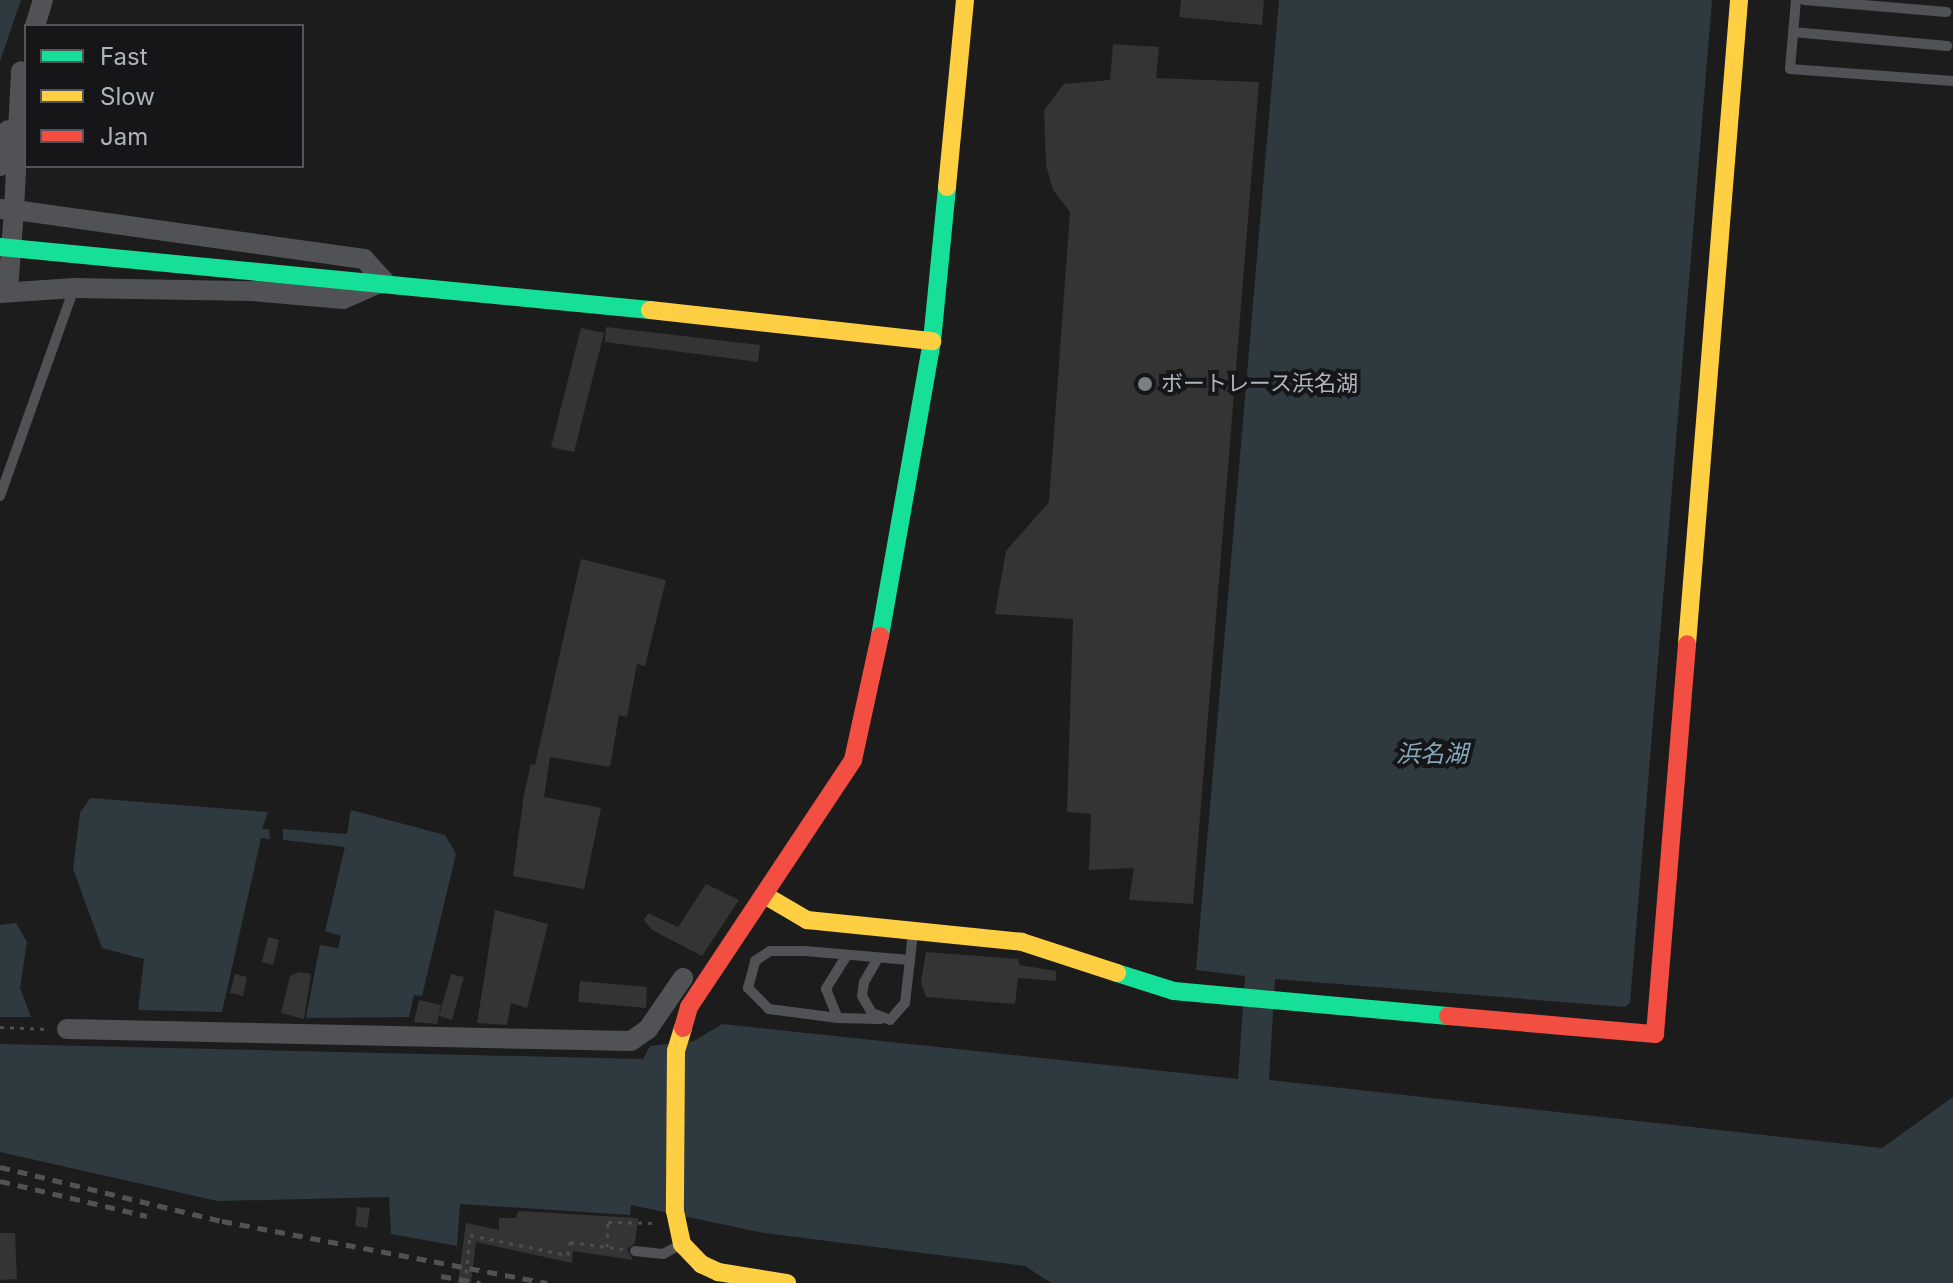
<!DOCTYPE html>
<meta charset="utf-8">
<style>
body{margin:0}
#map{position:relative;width:1953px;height:1283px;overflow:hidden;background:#1c1c1c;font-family:Inter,"Noto Sans JP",sans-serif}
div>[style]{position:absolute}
.water>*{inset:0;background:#2e3a3f}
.building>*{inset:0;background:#343434}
.path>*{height:3px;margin-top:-1.5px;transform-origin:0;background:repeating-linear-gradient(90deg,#4c4e50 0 4px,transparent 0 10px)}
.lane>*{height:10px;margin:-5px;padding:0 5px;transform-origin:5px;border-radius:5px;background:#505255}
.street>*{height:20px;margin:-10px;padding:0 10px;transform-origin:10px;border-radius:10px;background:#505255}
.fast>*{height:18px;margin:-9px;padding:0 9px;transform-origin:9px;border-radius:9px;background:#16e098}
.slow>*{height:18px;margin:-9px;padding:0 9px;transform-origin:9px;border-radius:9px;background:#ffcf43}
.jam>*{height:18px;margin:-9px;padding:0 9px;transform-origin:9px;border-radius:9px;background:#f24e42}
.rail>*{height:5px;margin-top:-2.5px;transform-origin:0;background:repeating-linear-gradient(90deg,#505254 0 10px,transparent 0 18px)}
.dots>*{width:22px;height:22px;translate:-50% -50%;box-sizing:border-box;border:4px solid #161618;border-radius:50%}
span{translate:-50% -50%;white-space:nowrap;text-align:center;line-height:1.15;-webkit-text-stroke:8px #161618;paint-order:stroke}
.poi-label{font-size:22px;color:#adb4bd}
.left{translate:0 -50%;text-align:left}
.water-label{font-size:24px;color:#83a7b9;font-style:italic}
.legend{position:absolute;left:24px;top:24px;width:280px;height:144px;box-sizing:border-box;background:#161618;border:2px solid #52555a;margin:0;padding:10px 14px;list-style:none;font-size:24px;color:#adb4bd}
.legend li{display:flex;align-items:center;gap:16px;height:40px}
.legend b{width:40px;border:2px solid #52555a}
</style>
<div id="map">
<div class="water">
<i style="clip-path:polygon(0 0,21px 0,0 61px)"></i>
<i style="clip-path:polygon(1279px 0,1712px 0,1630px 1003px,1625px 1007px,1275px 979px,1269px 1080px,1882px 1148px,1953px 1097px,1953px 1283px,1051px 1283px,1025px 1266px,764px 1233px,631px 1205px,630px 1215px,460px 1204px,457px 1246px,391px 1234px,389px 1197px,217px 1201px,0 1152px,0 1044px,643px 1059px,650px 1046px,694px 1041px,722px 1024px,1238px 1079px,1245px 976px,1196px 970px)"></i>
<i style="clip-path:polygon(90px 798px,268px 812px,262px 829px,269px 829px,270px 839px,261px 838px,222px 1012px,138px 1010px,144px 959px,102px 948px,73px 869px,80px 813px)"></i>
<i style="clip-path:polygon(351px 810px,445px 835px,456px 854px,422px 996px,414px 995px,409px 1017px,306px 1018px,320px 945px,338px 948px,341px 936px,325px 931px,345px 847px,283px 840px,283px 829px,347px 834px)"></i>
<i style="clip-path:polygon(16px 923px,27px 942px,20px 988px,31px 1017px,0 1017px,0 925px)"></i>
</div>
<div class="building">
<i style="clip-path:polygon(1181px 0,1264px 0,1262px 25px,1179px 17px)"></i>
<i style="clip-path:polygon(1113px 44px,1159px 47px,1156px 78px,1259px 82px,1193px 904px,1129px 900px,1134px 868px,1089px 870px,1091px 814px,1067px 812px,1073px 619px,995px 614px,1006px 551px,1049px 502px,1070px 212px,1053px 190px,1046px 165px,1044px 110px,1064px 84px,1110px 80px)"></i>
<i style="clip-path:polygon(606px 327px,760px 345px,758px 362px,605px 342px)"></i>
<i style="clip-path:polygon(581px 328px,604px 333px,574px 452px,551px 447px)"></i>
<i style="clip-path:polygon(581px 559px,666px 580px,645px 666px,637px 664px,627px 717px,619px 715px,610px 767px,550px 757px,544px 797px,601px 808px,584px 889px,513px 876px,524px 794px,531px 764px,535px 765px)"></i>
<i style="clip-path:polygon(706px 884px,739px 900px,702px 956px,652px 930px,644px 920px,648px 913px,678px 927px)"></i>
<i style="clip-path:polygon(495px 910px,548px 924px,527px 1008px,511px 1003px,507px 1025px,477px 1023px)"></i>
<i style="clip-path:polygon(268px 937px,279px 940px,273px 965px,262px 962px)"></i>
<i style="clip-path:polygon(926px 952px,1018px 959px,1019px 965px,1056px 971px,1056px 981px,1018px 978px,1015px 1004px,926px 997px,921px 982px)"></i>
<i style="clip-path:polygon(299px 972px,311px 974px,304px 1019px,281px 1013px,290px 976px)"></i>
<i style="clip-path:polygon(235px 974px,247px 977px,243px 996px,230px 993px)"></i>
<i style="clip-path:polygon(451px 974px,464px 977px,452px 1020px,439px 1016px)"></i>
<i style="clip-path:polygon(580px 981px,647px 987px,646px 1008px,578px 1002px)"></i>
<i style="clip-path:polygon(419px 1000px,441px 1005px,437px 1024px,414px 1022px)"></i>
<i style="clip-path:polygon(357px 1207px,370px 1208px,367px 1228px,355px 1226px)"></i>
<i style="clip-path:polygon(518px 1211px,638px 1218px,635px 1243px,627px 1249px,633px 1260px,573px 1251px,572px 1263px,476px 1242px,471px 1283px,458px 1283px,466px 1223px,499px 1230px,499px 1218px,516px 1218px)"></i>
<i style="clip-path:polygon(0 1233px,15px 1233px,17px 1279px,0 1280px)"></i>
</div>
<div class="path">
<i style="left:0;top:1027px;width:48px;rotate:2.4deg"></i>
<i style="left:607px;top:1247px;width:25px;rotate:-88deg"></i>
<i style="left:608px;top:1222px;width:48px;rotate:1.2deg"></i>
<i style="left:465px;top:1283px;width:48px;rotate:-84.1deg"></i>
<i style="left:470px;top:1235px;width:100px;rotate:11.5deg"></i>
<i style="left:568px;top:1255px;width:13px;rotate:-81deg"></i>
<i style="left:570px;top:1242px;width:53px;rotate:7.5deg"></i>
</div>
<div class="lane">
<i style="left:1796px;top:0;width:69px;rotate:95deg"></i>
<i style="left:1790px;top:69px;width:163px;rotate:4.2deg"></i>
<i style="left:1804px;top:0;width:143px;rotate:4.8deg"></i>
<i style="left:1793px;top:32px;width:155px;rotate:5.2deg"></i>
<i style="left:0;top:496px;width:221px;rotate:-70.4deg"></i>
<i style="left:847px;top:955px;width:40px;rotate:122deg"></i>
<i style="left:826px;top:989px;width:31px;rotate:68deg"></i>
<i style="left:838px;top:1018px;width:70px;rotate:-172.6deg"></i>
<i style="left:769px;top:1009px;width:30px;rotate:-135deg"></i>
<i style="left:748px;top:988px;width:28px;rotate:-75deg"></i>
<i style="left:755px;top:961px;width:18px;rotate:-34deg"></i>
<i style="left:770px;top:951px;width:35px"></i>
<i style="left:805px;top:951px;width:105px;rotate:4.9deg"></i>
<i style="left:910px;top:960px;width:29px;rotate:-84deg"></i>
<i style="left:878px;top:958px;width:28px;rotate:120deg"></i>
<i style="left:864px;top:982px;width:14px;rotate:98deg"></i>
<i style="left:862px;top:996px;width:20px;rotate:60deg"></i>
<i style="left:872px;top:1013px;width:19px;rotate:21deg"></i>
<i style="left:890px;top:1020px;width:23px;rotate:-49deg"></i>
<i style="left:905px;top:1003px;width:43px;rotate:-83.4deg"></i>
<i style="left:838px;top:1018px;width:42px;rotate:1.4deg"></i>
<i style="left:635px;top:1251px;width:28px;rotate:6deg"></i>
<i style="left:663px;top:1254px;width:19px;rotate:-28deg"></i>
</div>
<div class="street">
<i style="left:35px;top:26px;width:27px;rotate:-73deg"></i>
<i style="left:0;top:166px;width:37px;rotate:-77deg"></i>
<i style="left:0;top:209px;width:14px;rotate:4deg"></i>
<i style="left:14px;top:210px;width:80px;rotate:94.3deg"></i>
<i style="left:0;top:293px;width:74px;rotate:-3.9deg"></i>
<i style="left:74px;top:288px;width:179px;rotate:1deg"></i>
<i style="left:253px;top:291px;width:90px;rotate:5.1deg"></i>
<i style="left:343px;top:299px;width:45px;rotate:-23.7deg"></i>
<i style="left:384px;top:281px;width:30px;rotate:-132deg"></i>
<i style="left:364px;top:259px;width:353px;rotate:-172deg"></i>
<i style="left:14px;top:210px;width:139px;rotate:-87.1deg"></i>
<i style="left:67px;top:1029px;width:564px;rotate:1.22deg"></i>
<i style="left:631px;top:1041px;width:21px;rotate:-35deg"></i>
<i style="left:648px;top:1029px;width:62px;rotate:-55.5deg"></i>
</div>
<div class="fast">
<i style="left:0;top:247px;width:653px;rotate:5.54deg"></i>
<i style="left:880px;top:636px;width:300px;rotate:-80deg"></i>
<i style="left:932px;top:341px;width:155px;rotate:-84.4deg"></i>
<i style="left:1117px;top:973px;width:60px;rotate:17.5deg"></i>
<i style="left:1174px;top:991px;width:275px;rotate:5.2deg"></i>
</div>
<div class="slow">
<i style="left:947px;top:187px;width:188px;rotate:-84.5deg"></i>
<i style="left:650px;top:310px;width:284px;rotate:6.3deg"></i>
<i style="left:1687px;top:644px;width:646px;rotate:-85.38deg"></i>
<i style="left:766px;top:896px;width:48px;rotate:30.3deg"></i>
<i style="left:807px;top:920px;width:216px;rotate:5.8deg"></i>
<i style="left:1022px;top:942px;width:100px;rotate:18.1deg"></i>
<i style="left:683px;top:1028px;width:24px;rotate:107deg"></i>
<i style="left:676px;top:1051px;width:160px;rotate:90.4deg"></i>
<i style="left:675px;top:1211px;width:34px;rotate:78deg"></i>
<i style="left:682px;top:1244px;width:28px;rotate:46deg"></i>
<i style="left:701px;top:1264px;width:19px;rotate:25deg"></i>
<i style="left:718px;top:1272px;width:70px;rotate:9.1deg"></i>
</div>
<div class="jam">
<i style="left:1448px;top:1016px;width:208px;rotate:5deg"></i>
<i style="left:1655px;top:1034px;width:391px;rotate:-85.3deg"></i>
<i style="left:683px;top:1028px;width:22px;rotate:-74deg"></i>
<i style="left:689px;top:1007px;width:296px;rotate:-56.4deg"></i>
<i style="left:853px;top:760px;width:127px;rotate:-77.7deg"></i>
</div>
<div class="rail">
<i style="left:0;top:1167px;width:228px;rotate:13.7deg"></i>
<i style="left:222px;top:1221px;width:331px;rotate:10.8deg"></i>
<i style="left:0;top:1181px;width:151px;rotate:13.4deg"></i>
<i style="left:441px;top:1276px;width:40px;rotate:10deg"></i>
</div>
<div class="dots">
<i style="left:1145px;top:384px;background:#7a7f85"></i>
</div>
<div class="poi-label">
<span class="left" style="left:1161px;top:384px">ボートレース浜名湖</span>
</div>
<div class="water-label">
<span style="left:1432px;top:754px">浜名湖</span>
</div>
<ul class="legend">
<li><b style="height:10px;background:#16e098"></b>Fast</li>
<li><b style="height:10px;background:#ffcf43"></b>Slow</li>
<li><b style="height:10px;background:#f24e42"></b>Jam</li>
</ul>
</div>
